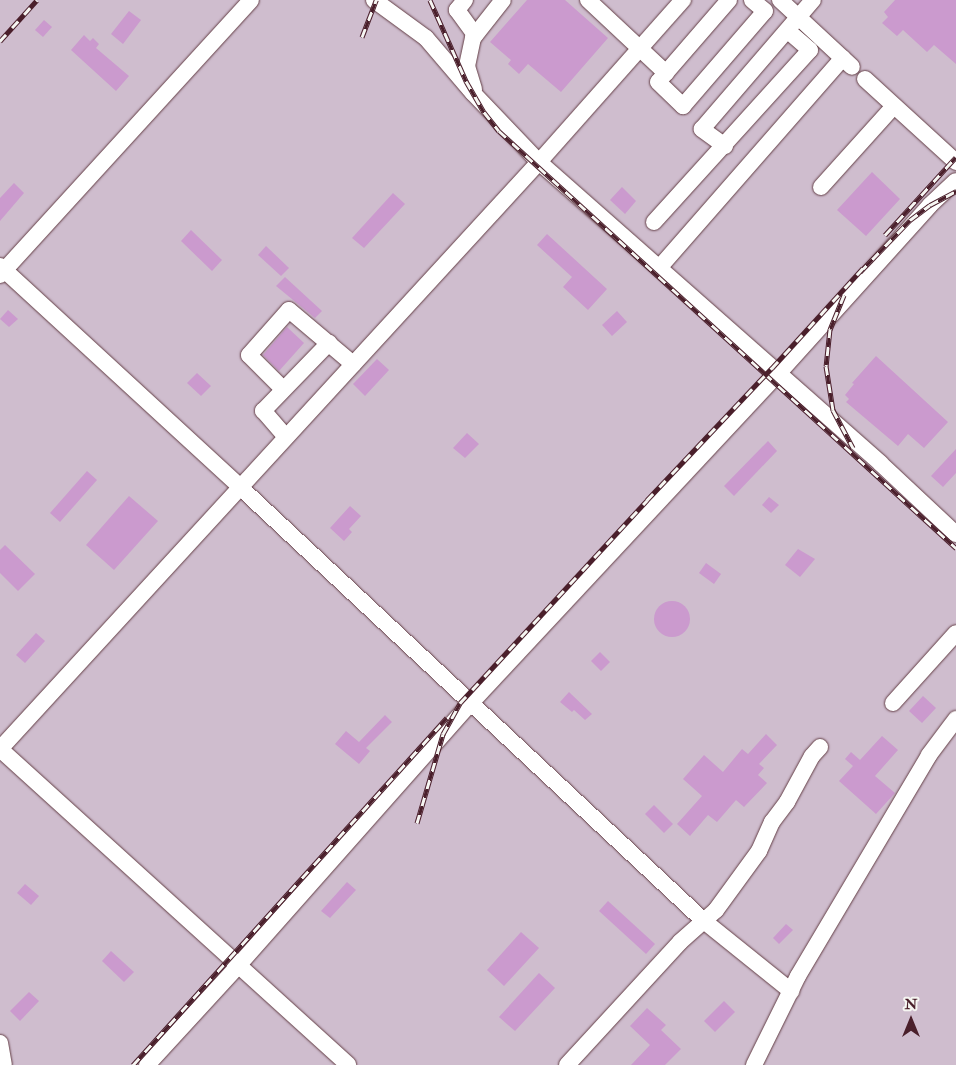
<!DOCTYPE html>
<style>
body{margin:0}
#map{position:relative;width:956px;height:1065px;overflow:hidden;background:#f1ecda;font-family:"IM FELL Double Pica",serif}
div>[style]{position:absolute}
.industrial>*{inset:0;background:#cfbdce}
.building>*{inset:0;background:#cb9ace}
.round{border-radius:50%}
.roads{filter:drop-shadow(0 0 1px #633e45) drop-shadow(0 0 1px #633e45)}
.minor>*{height:16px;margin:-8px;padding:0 8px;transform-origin:8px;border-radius:8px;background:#fff}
.rail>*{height:5px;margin-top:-2.5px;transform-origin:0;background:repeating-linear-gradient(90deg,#f6f6f2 0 9px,#4a1f2b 0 18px);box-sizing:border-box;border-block:1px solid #4a1f2b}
span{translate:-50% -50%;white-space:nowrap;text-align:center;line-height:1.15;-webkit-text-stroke:5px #f6f6f2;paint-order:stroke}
.north{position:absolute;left:886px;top:995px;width:50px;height:50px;-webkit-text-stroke:4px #f6f6f2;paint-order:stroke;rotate:0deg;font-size:14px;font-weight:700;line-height:20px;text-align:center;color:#4a1f2b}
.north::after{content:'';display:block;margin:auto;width:18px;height:22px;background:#4a1f2b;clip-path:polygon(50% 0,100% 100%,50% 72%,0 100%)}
</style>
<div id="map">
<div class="industrial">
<i style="clip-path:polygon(0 0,956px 0,956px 1065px,0 1065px)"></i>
</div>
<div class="building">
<i style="clip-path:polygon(527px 0,565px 0,608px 38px,561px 92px,528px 64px,519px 74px,508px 64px,511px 60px,490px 42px)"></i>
<i style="clip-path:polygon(895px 0,956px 0,956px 64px,934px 45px,927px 52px,903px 30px,897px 36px,882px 23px,888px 17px,884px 12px)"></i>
<i style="clip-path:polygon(129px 11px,141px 20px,123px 44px,111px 34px)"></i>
<i style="clip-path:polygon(44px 20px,52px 27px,43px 37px,35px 30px)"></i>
<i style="clip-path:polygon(84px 35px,90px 41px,93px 38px,99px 44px,96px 48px,129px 76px,116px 91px,71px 50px)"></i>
<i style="clip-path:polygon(872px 172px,900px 199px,866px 236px,837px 210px)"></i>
<i style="clip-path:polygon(14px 183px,24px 193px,0 221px,0 198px)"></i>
<i style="clip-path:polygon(622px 187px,636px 201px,625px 214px,610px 200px)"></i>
<i style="clip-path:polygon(393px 193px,405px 204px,364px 248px,352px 238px)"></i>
<i style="clip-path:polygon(191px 230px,222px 260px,212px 271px,181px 241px)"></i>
<i style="clip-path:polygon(547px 234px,607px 289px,588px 310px,563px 287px,572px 277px,537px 245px)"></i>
<i style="clip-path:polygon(266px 246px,289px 268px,281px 276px,258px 255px)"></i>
<i style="clip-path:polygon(285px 277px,322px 311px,315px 318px,276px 286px)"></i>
<i style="clip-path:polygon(8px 310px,18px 319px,9px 327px,0 319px)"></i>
<i style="clip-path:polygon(617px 311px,627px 322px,612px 336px,602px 325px)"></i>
<i style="clip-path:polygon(287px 327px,304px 343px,279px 371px,263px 355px)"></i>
<i style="clip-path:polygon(876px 356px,948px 422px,924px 448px,908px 434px,898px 446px,846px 402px,849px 399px,845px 395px,854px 384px,852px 383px)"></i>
<i style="clip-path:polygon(377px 359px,389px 370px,365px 396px,353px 384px)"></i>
<i style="clip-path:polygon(197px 373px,211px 386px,201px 396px,187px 383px)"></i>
<i style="clip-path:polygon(467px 433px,479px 444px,465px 458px,453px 448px)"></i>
<i style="clip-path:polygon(768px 441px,777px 451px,734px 496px,724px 486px)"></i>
<i style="clip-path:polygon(956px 449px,956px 473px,943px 487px,931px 476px)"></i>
<i style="clip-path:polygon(87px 471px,97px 480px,60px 522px,50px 513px)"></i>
<i style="clip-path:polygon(129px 496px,158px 521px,114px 570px,86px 545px)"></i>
<i style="clip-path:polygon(769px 497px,779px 505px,771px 513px,762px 505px)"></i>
<i style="clip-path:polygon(350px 506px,361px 516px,349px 529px,352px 532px,344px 541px,330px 528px)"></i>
<i style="clip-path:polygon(5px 545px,35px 574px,18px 591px,0 573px,0 550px)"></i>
<i style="clip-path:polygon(798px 549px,815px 559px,800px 577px,785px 565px)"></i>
<i style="clip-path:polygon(706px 563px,721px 574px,714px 584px,699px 573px)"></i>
<i class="round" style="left:654px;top:601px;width:36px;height:36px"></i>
<i style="clip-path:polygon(36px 633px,45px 641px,25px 663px,16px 655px)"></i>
<i style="clip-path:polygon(600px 652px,610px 662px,601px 671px,591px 661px)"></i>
<i style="clip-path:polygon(569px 692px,592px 714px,585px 720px,574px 710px,572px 712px,560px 702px)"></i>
<i style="clip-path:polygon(923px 696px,936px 708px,922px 723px,909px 711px)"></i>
<i style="clip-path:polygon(385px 715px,392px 722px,366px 748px,370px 751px,359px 764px,335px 744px,346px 731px,359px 742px)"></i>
<i style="clip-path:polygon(766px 734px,777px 745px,759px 764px,764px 768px,758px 775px,767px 783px,744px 807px,736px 800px,717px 822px,708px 815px,690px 836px,677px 824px,702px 796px,683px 779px,704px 755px,723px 772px,742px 749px,748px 754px)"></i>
<i style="clip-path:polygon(882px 736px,898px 750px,875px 776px,895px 793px,876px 814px,839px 781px,853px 766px,845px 759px,851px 752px,860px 760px)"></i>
<i style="clip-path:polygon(654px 805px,673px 824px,664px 833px,645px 814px)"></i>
<i style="clip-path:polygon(347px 882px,356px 890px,330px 918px,321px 911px)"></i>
<i style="clip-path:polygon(25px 884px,39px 896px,31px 905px,17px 893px)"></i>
<i style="clip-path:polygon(608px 901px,655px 944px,646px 954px,599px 911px)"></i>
<i style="clip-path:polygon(786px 924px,793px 930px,779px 944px,773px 938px)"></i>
<i style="clip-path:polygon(521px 932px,539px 948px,504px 986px,487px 970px)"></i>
<i style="clip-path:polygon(111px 951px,134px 972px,124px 982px,102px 961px)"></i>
<i style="clip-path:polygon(539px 973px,555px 988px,515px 1031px,499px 1017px)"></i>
<i style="clip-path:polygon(29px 992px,39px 1001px,20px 1021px,10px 1011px)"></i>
<i style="clip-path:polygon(724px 1001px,735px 1012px,715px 1032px,704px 1021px)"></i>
<i style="clip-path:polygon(647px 1008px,666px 1025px,661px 1030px,681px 1049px,665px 1065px,631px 1065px,650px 1045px,630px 1026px)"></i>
</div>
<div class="roads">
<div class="minor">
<i style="left:374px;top:0;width:64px;rotate:36.2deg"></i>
<i style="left:426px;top:38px;width:72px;rotate:49.5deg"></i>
<i style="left:473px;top:93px;width:95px;rotate:46.3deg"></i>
<i style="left:539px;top:162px;width:455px;rotate:41.4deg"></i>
<i style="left:880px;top:463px;width:104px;rotate:43.1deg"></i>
<i style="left:465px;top:0;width:13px;rotate:129deg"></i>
<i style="left:457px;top:10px;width:31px;rotate:54deg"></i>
<i style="left:588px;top:0;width:107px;rotate:43.1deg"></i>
<i style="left:729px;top:0;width:108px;rotate:130.9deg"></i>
<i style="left:658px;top:82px;width:35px;rotate:44deg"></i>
<i style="left:683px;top:106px;width:125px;rotate:-49.2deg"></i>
<i style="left:765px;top:11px;width:17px;rotate:-140deg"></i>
<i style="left:780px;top:0;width:98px;rotate:42.9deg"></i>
<i style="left:865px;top:79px;width:123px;rotate:42.4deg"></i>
<i style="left:474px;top:89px;width:24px;rotate:-107deg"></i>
<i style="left:467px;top:66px;width:29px;rotate:-78deg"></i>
<i style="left:473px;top:38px;width:48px;rotate:-51.7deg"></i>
<i style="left:725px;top:146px;width:29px;rotate:-144deg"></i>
<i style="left:702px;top:129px;width:170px;rotate:-49.3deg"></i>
<i style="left:821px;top:187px;width:109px;rotate:-48deg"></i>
<i style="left:654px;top:222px;width:232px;rotate:-47.8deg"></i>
<i style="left:810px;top:50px;width:29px;rotate:-139deg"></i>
<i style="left:0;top:266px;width:326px;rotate:42.6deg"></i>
<i style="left:240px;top:487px;width:635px;rotate:43.09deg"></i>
<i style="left:704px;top:921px;width:112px;rotate:38.8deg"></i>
<i style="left:659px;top:268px;width:279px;rotate:-48.8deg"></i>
<i style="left:0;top:275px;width:372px;rotate:-47.6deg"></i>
<i style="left:283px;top:389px;width:48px;rotate:-135deg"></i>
<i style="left:249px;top:355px;width:60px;rotate:-48.4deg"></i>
<i style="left:289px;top:310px;width:84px;rotate:40.2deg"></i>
<i style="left:286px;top:437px;width:35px;rotate:-131deg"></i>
<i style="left:263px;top:411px;width:95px;rotate:-45.9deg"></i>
<i style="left:893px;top:703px;width:94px;rotate:-48deg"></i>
<i style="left:0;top:749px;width:797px;rotate:-47.44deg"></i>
<i style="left:539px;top:162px;width:217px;rotate:-48.4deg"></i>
<i style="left:0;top:749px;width:470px;rotate:42.2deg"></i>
<i style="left:0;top:1043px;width:22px;rotate:80deg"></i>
<i style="left:147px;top:1065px;width:133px;rotate:-47.4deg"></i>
<i style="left:237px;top:967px;width:351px;rotate:-48.5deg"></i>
<i style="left:470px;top:704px;width:451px;rotate:-47deg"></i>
<i style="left:778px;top:374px;width:227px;rotate:-48deg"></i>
<i style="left:930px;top:205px;width:35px;rotate:-43deg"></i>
<i style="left:567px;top:1065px;width:167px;rotate:-47.4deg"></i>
<i style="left:680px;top:942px;width:48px;rotate:-41.6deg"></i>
<i style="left:716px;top:910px;width:73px;rotate:-53.9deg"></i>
<i style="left:759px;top:851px;width:32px;rotate:-66deg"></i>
<i style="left:772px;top:822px;width:25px;rotate:-53deg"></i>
<i style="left:787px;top:802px;width:52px;rotate:-61.5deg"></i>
<i style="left:812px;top:756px;width:12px;rotate:-48deg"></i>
<i style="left:754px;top:1065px;width:99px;rotate:-63.7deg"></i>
<i style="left:798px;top:976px;width:257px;rotate:-59.3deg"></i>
<i style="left:929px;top:755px;width:45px;rotate:-53.1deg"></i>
</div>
</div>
<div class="rail">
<i style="left:430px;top:0;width:89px;rotate:66deg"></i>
<i style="left:466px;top:81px;width:36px;rotate:60deg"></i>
<i style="left:484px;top:112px;width:24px;rotate:52deg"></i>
<i style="left:499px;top:131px;width:619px;rotate:42.38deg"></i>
<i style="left:362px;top:37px;width:40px;rotate:-69deg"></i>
<i style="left:0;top:41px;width:55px;rotate:-47.9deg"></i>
<i style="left:885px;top:235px;width:105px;rotate:-47.7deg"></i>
<i style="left:860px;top:272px;width:72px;rotate:-46.1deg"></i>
<i style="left:910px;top:220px;width:25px;rotate:-37deg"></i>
<i style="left:930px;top:205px;width:30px;rotate:-28deg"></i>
<i style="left:844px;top:295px;width:37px;rotate:112deg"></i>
<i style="left:830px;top:329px;width:37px;rotate:96deg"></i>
<i style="left:826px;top:366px;width:45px;rotate:81deg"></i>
<i style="left:833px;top:410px;width:43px;rotate:62.2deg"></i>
<i style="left:417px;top:823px;width:93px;rotate:-73.7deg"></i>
<i style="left:443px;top:734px;width:35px;rotate:-61deg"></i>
<i style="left:460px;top:703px;width:276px;rotate:-47.3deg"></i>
<i style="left:647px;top:500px;width:182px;rotate:-46.6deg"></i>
<i style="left:772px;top:368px;width:135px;rotate:-47.7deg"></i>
<i style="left:133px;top:1065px;width:468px;rotate:-47.9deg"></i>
</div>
<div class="north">N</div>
</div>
